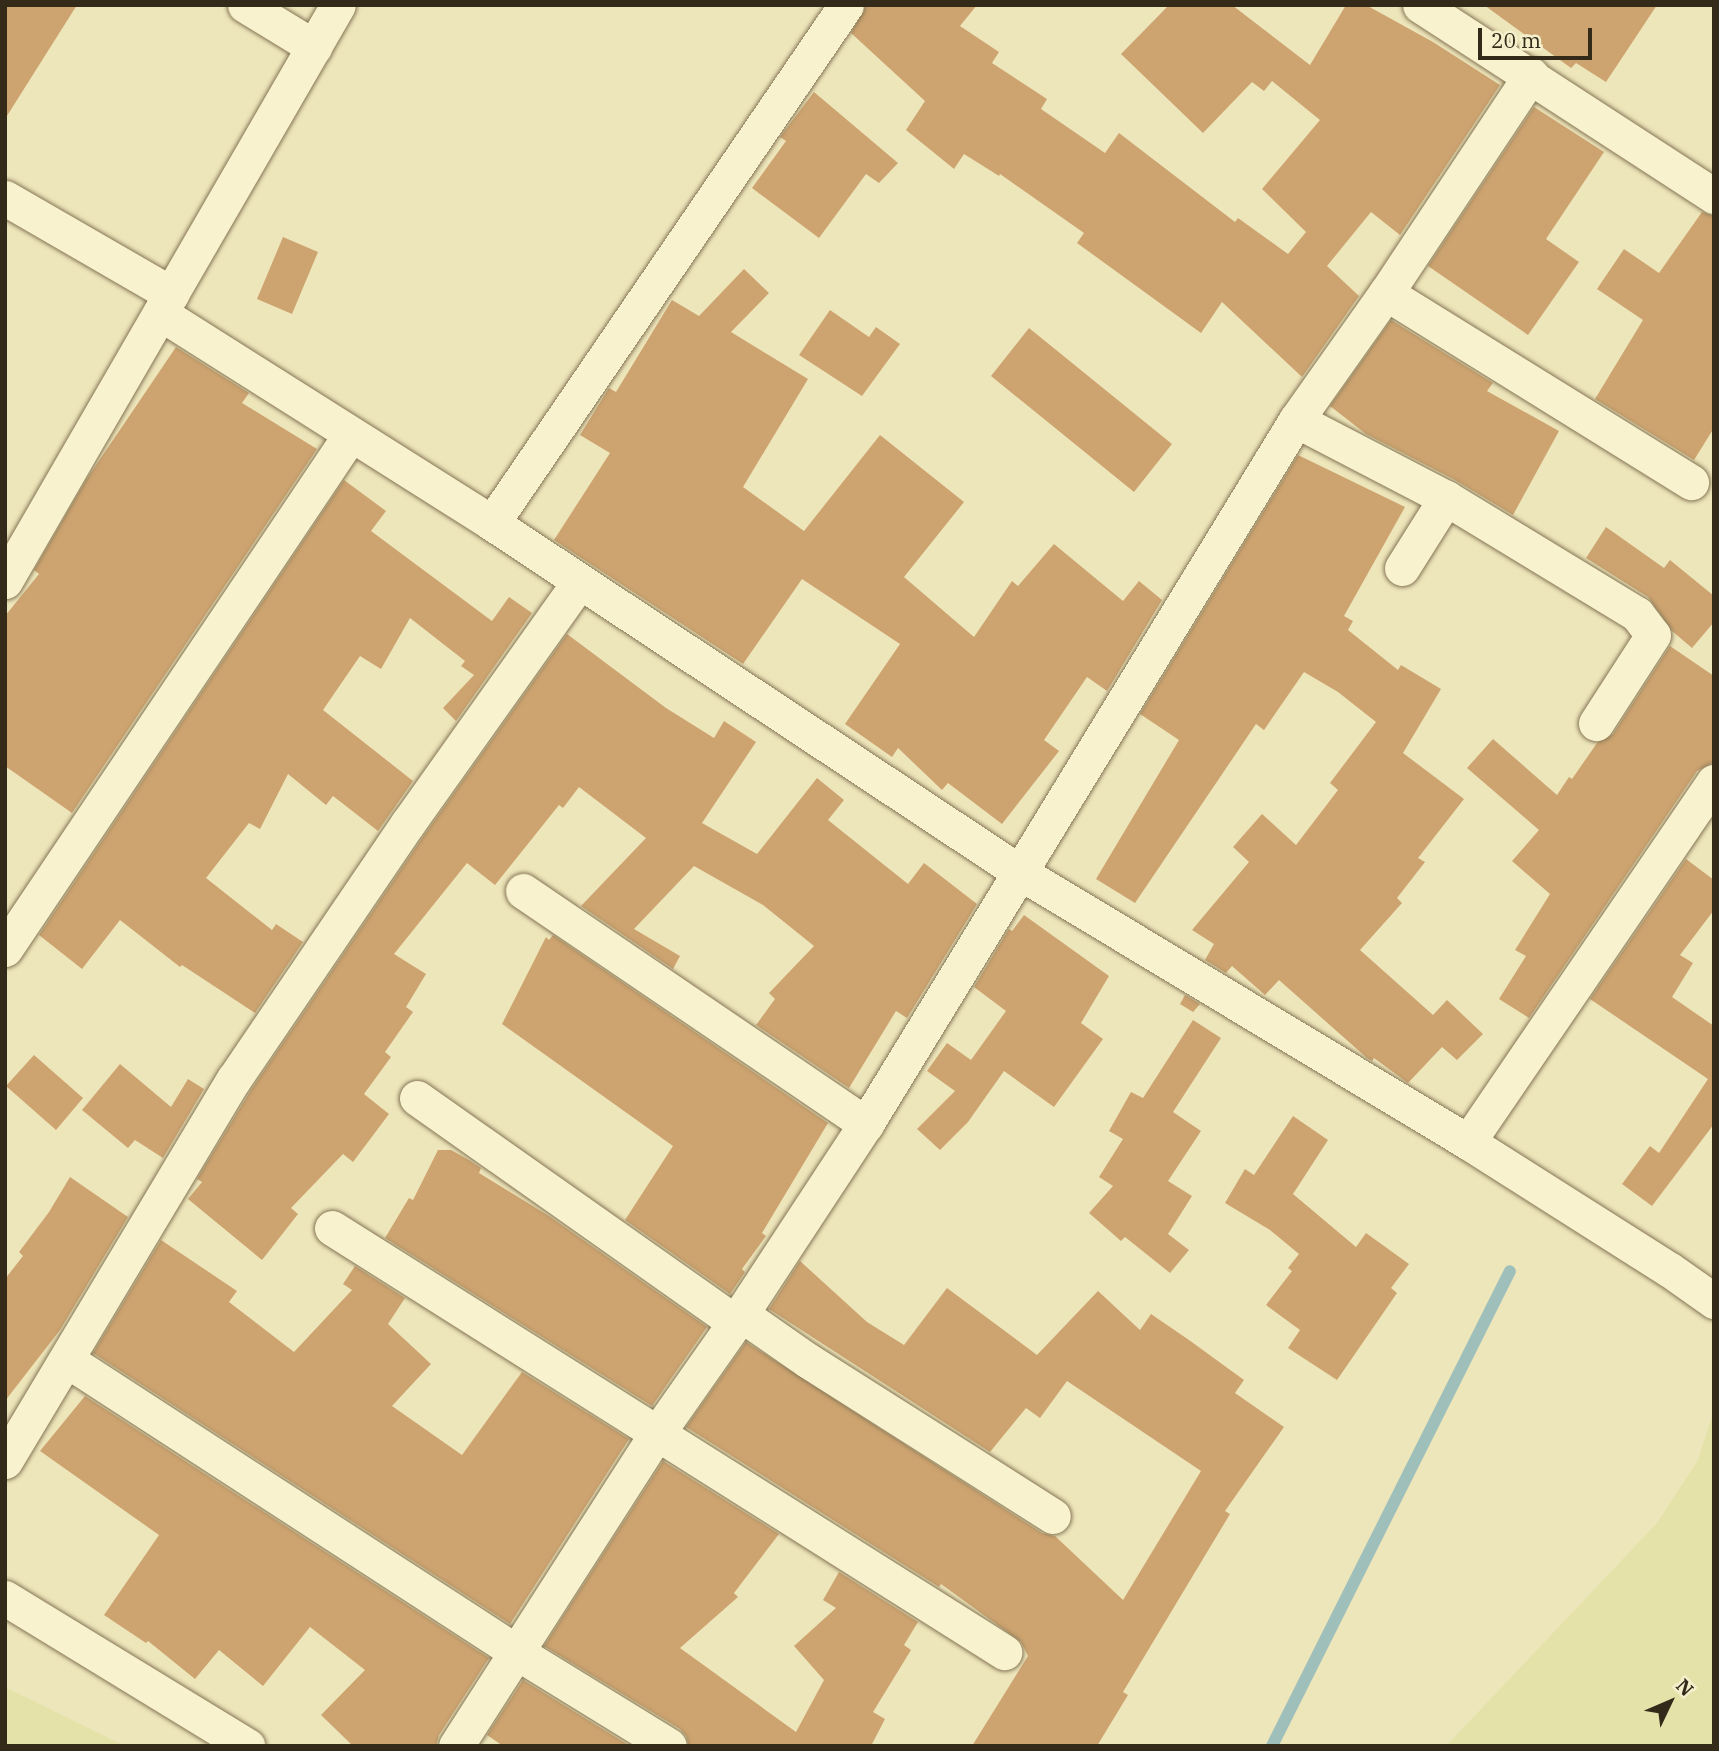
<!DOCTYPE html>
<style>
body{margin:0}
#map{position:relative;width:1719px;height:1751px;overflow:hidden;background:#eee6bb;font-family:"IBM Plex Serif",serif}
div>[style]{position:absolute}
.farmland>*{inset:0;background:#e4e2a9}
.stream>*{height:12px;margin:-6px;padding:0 6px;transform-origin:6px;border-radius:6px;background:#9fbfba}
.building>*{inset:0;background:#cda470}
.roads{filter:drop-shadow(0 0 2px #857555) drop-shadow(0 0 2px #857555)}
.street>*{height:35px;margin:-17.5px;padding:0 17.5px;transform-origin:17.5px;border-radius:17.5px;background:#f9f2ce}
span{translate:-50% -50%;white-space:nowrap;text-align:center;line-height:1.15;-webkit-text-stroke:7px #f5efcb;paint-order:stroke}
.frame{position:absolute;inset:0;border:7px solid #342a1a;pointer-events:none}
.north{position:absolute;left:1635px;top:1667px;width:70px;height:70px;-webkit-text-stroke:5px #f5efcb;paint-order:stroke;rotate:46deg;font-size:19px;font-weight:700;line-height:28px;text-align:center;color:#342a1a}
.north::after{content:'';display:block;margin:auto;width:24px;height:32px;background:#342a1a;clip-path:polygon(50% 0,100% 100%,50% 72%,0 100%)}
.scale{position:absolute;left:1478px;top:28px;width:114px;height:32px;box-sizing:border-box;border:4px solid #342a1a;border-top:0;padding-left:9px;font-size:21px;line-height:24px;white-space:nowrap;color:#342a1a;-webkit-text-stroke:5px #f5efcb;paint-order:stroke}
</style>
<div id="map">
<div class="farmland">
<i style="clip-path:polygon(1714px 1410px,1714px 1746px,1446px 1746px,1657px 1523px,1698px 1460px)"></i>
<i style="clip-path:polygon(5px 1687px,125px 1746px,5px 1746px)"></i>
</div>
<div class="stream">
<i style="left:1272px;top:1746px;width:531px;rotate:-63.39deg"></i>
</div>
<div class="building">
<i style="clip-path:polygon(5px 5px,77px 5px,5px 119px)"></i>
<i style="clip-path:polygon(866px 5px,977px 5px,960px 26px,999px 52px,992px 63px,1047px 99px,1041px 109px,1105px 153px,1119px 133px,1235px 222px,1238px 218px,1288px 254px,1306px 232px,1262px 189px,1320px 120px,1272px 81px,1264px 91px,1252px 82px,1203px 133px,1121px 54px,1169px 5px,1232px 5px,1310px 65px,1346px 5px,1366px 5px,1433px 42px,1500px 85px,1400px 235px,1371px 212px,1327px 266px,1359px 296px,1302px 377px,1222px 302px,1201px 333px,1077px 243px,1084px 233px,1000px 174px,999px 176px,964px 154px,954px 169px,906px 130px,925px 101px,851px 33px)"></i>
<i style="clip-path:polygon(1484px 5px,1657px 5px,1606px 82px,1576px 63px,1571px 68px)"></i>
<i style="clip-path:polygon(814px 92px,898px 163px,879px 183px,866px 174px,819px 238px,752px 188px,786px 141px,780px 137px)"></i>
<i style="clip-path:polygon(1534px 107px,1604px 152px,1546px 239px,1579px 262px,1528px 335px,1428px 266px)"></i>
<i style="clip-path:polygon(1702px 212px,1714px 216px,1714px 428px,1694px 460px,1595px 399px,1643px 320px,1597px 289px,1624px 249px,1659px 273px)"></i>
<i style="clip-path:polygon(283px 237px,318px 252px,292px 314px,257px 299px)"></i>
<i style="clip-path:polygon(744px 269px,769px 293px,731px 332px,808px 379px,743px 487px,804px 531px,880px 435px,964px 502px,904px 577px,974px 637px,1012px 581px,1018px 586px,1054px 544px,1123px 601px,1139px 581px,1162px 600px,1107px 691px,1087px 677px,1044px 740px,1059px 751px,1002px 824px,948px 783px,942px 790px,898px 748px,892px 757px,845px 724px,900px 644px,802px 579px,743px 664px,554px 540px,610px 453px,580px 435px,609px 388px,616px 392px,672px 300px,699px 316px)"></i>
<i style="clip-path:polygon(830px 310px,869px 337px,876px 327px,900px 344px,862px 396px,799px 355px)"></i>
<i style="clip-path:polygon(1391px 320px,1493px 383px,1487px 391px,1559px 431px,1513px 515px,1455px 480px,1366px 434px,1330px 406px)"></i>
<i style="clip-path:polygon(1029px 328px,1172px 444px,1134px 492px,991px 376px)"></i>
<i style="clip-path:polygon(176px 347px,249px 393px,242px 403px,317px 449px,72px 813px,5px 766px,5px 616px,39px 574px,34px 570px,86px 480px)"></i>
<i style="clip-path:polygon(1298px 455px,1405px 507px,1344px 616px,1353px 621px,1348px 630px,1398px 670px,1401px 665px,1441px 689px,1403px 753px,1464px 799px,1418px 858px,1425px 862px,1397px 898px,1402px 903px,1360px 950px,1433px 1015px,1447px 1000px,1483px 1034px,1457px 1060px,1442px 1047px,1408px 1083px,1374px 1058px,1372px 1061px,1367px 1058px,1279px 980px,1265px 995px,1232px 966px,1226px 973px,1205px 960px,1214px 944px,1192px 930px,1249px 862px,1233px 847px,1262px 814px,1296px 845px,1338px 790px,1330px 783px,1376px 722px,1338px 692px,1304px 672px,1264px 730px,1256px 724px,1135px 903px,1096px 879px,1179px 740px,1140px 714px)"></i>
<i style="clip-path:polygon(344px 480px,386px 511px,371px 531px,492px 621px,509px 597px,532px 613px,456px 721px,443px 708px,474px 675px,461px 666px,465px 661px,410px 618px,381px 669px,360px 656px,323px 710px,413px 781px,378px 831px,333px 796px,326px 805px,288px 774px,260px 829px,249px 823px,206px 878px,272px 930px,276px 924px,303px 942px,255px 1013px,182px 965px,180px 967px,120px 920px,82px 969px,39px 935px)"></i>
<i style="clip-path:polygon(1606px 527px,1664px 568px,1670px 560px,1714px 596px,1714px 622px,1692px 648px,1672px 631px,1648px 597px,1586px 558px)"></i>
<i style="clip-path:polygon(567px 634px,666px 708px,714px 738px,724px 721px,756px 742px,702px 823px,757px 854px,817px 778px,844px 800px,828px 820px,908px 884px,924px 863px,977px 904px,907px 1018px,896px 1011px,849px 1088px,756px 1025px,775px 999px,769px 993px,814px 946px,763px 905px,694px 866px,634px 929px,680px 956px,673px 969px,581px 906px,646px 838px,579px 787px,563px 808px,559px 805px,495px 885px,467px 863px,394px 954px,426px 974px,406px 1007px,413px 1012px,385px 1052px,391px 1057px,364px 1094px,389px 1114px,353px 1162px,343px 1154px,291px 1208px,298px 1214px,262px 1260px,188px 1199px,202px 1182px,197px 1179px,251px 1090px,425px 834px)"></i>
<i style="clip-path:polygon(1670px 646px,1714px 676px,1714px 762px,1697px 771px,1529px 1018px,1499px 999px,1526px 956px,1515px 950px,1550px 894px,1512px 861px,1539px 830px,1467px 768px,1493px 739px,1557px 795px,1569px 777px,1572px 779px,1597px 743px,1613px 734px)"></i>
<i style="clip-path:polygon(1686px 859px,1714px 880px,1714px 910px,1680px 955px,1693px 963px,1672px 997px,1714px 1026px,1714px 1124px,1652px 1206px,1622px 1184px,1650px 1146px,1659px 1153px,1708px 1079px,1590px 999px)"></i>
<i style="clip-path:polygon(1024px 915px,1109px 976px,1081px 1023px,1103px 1039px,1054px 1107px,1004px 1071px,968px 1122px,940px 1150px,917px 1129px,955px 1091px,927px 1071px,947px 1043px,971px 1060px,1006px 1011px,974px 987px,1009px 929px,1012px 931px)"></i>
<i style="clip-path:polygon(553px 935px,828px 1123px,762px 1233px,766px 1236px,742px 1269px,745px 1272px,730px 1294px,625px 1220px,673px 1146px,502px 1024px,546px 937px,549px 940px)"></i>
<i style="clip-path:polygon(1185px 995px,1200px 1004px,1193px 1012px,1180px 1004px)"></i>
<i style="clip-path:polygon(1193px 1020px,1221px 1038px,1173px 1112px,1201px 1131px,1168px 1181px,1192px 1196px,1168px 1234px,1189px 1250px,1170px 1273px,1125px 1237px,1121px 1241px,1089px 1213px,1113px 1186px,1099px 1177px,1123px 1139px,1109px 1131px,1131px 1092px,1143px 1098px)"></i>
<i style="clip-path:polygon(34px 1055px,83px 1098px,56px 1130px,6px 1086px)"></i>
<i style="clip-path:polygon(120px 1064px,171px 1107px,188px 1079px,204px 1089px,163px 1158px,135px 1140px,128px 1148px,82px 1110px)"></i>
<i style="clip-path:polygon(1293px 1116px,1328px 1140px,1293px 1194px,1356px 1247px,1366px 1233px,1409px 1264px,1391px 1288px,1397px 1293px,1337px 1380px,1288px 1348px,1300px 1330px,1266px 1305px,1292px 1271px,1288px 1268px,1299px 1254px,1270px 1230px,1225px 1203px,1245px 1169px,1254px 1175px)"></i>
<i style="clip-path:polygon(438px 1150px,451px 1150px,469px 1160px,481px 1168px,479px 1173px,549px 1216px,707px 1327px,652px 1406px,385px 1238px,409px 1198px,413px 1200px)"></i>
<i style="clip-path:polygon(70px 1177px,128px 1217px,60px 1330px,5px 1401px,5px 1279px,23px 1256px,19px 1252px,49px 1212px)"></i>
<i style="clip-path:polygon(161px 1240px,237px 1291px,229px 1302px,294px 1352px,352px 1290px,343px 1284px,355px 1266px,405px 1298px,388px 1324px,431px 1364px,392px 1406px,462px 1455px,522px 1372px,629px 1439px,510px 1624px,93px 1353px)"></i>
<i style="clip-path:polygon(800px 1261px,867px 1322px,904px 1345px,947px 1288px,1037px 1355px,1098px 1291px,1140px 1330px,1151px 1314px,1189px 1340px,1244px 1380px,1235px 1393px,1284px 1427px,1225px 1511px,1230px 1514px,1123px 1692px,1128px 1695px,1097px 1746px,972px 1746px,1028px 1656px,1021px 1642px,941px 1584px,939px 1587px,686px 1427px,746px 1342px,1042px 1533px,1055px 1536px,1123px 1600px,1201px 1471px,1067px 1381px,1040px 1418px,1026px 1408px,990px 1452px,769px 1309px)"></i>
<i style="clip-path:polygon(85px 1396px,489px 1658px,439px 1735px,436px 1746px,353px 1746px,321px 1715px,365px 1670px,310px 1627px,263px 1686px,219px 1650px,195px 1679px,148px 1641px,146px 1643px,104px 1615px,159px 1535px,40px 1451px)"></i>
<i style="clip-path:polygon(663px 1461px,779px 1534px,734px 1593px,738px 1597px,680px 1648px,796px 1732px,824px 1680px,794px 1646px,836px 1608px,823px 1600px,839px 1572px,918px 1622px,904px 1645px,911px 1650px,873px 1712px,885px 1719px,871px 1746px,689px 1746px,686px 1736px,680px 1729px,544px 1646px)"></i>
<i style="clip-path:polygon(523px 1680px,630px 1746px,503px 1746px,487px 1735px)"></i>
</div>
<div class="roads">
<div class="street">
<i style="left:245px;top:5px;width:81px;rotate:31.3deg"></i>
<i style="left:1420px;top:5px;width:351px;rotate:33deg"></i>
<i style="left:5px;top:198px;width:192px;rotate:30deg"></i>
<i style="left:1386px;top:293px;width:359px;rotate:31.8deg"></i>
<i style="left:160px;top:313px;width:393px;rotate:32.3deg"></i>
<i style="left:492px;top:523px;width:634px;rotate:33.49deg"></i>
<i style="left:1021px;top:873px;width:522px;rotate:31.04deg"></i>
<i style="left:1468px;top:1142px;width:239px;rotate:32.4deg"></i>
<i style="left:1670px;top:1270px;width:54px;rotate:35.2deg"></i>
<i style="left:1296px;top:420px;width:169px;rotate:27.5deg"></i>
<i style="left:1446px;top:498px;width:223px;rotate:31.3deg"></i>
<i style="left:1637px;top:614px;width:26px;rotate:53deg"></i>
<i style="left:1653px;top:635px;width:105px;rotate:122.9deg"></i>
<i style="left:492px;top:523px;width:627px;rotate:-55.65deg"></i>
<i style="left:1402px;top:568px;width:83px;rotate:-57.8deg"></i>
<i style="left:5px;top:581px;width:665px;rotate:-59.97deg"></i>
<i style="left:523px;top:891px;width:415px;rotate:34.2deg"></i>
<i style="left:5px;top:949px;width:620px;rotate:-56.11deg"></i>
<i style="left:417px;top:1098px;width:388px;rotate:35.2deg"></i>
<i style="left:1468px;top:1142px;width:436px;rotate:-55.7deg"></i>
<i style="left:332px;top:1228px;width:795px;rotate:32.25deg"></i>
<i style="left:741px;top:1314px;width:80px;rotate:34.9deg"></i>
<i style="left:807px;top:1360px;width:291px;rotate:32.4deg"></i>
<i style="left:67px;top:1360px;width:538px;rotate:33.01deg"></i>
<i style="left:518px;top:1653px;width:177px;rotate:31.6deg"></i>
<i style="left:5px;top:1461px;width:445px;rotate:-59.1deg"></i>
<i style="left:234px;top:1079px;width:310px;rotate:-55.8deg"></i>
<i style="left:408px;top:823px;width:296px;rotate:-54.6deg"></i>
<i style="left:5px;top:1598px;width:284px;rotate:31.4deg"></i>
<i style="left:456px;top:1746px;width:370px;rotate:-57.3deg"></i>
<i style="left:656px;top:1435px;width:148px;rotate:-54.9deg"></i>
<i style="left:741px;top:1314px;width:227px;rotate:-56.7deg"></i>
<i style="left:866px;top:1124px;width:825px;rotate:-58.58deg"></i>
<i style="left:1296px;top:420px;width:156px;rotate:-54.7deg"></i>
<i style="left:1386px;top:293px;width:262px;rotate:-56.4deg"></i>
</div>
</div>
<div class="frame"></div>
<div class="north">N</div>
<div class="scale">20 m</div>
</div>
